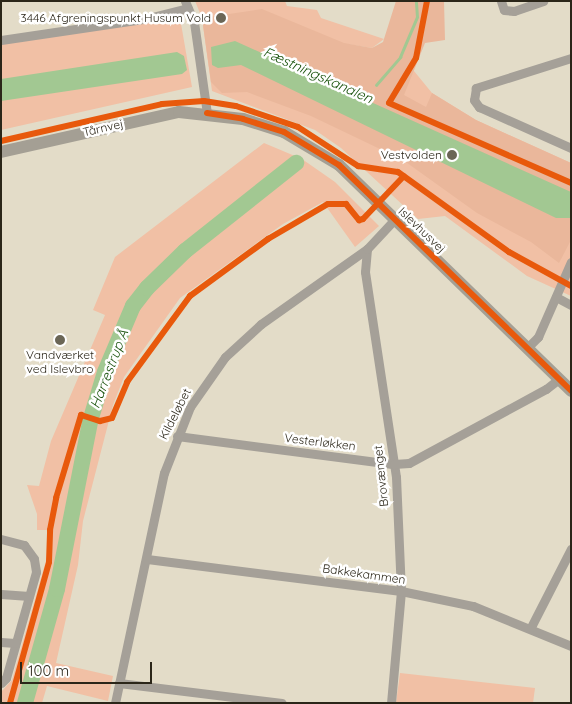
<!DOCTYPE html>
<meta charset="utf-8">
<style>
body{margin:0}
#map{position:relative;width:572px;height:704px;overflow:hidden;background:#e3dcc8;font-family:Quicksand,sans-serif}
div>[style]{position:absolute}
.green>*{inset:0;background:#f1c0a5}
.forest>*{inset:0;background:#eab79b}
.water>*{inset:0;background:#a2c892}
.stream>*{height:2.5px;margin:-1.25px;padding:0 1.25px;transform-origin:1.25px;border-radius:1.25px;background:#a2c892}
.river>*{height:16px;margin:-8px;padding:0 8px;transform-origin:8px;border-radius:8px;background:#a2c892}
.street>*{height:9px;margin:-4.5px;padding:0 4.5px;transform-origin:4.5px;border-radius:4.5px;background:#a5a098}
.secondary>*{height:12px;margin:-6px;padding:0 6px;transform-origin:6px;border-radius:6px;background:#a49f94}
.cycleway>*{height:6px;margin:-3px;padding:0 3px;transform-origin:3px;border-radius:3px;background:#e8590c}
.dots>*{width:14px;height:14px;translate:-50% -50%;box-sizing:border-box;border:2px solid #fff;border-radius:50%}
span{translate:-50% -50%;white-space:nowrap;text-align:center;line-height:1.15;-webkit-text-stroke:5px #fff;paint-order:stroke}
.poi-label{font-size:12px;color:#2b2619}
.right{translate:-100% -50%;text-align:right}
.street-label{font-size:12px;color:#2b2619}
.water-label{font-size:14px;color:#1a530d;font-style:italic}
.frame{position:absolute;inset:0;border:2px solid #2b2619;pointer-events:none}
.scale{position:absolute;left:20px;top:662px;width:132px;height:22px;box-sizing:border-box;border:2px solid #2b2619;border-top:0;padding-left:6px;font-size:15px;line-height:18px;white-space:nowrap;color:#2b2619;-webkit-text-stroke:4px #fff;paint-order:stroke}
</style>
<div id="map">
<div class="green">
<i style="clip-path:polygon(195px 1px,285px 1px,287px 6px,317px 10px,321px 18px,384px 39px,372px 48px,347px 44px,414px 71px,432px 93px,476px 120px,571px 163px,571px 296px,527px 276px,445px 216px,418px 219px,341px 148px,315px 130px,212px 91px,202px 18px)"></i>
<i style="clip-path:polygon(179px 12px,192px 87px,1px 130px,1px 44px,160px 20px)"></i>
<i style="clip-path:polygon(264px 143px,302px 159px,335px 182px,379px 226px,355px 247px,323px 202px,283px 224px,180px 298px,124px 377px,113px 405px,83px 521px,78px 565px,56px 663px,113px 676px,108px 701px,47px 686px,42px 703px,1px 703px,1px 692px,12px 680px,47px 557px,47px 530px,37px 530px,37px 514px,27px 485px,39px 486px,51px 441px,105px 315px,93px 310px,115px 257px)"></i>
<i style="clip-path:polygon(400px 673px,535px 688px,533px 703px,396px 703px)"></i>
</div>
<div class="forest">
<i style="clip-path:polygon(396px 1px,444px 1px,445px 40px,425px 43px,404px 95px,426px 107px,432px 93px,476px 120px,571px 163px,571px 240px,559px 263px,531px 242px,477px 213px,403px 160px,311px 116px,247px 92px,222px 93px,211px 82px,202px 18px,262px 9px,344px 43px,372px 48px,383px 42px)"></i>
</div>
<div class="water">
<i style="clip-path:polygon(235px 41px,571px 192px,571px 218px,556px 218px,241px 65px,218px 68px,212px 65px,211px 47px)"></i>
<i style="clip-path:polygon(177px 52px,184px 56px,187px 70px,182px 74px,1px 101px,1px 79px)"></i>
</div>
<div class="stream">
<i style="left:376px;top:85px;width:37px;rotate:-49deg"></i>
<i style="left:400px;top:57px;width:43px;rotate:-67deg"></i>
<i style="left:417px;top:17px;width:16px;rotate:-94deg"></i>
</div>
<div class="river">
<i style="left:25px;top:703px;width:118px;rotate:-74.3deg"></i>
<i style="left:57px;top:589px;width:174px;rotate:-78.8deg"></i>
<i style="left:91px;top:418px;width:48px;rotate:-73.1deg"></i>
<i style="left:105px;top:372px;width:72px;rotate:-67deg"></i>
<i style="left:133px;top:306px;width:23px;rotate:-52deg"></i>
<i style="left:147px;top:288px;width:53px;rotate:-44.2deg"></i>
<i style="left:185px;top:251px;width:142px;rotate:-38.4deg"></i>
</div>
<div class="street">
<i style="left:185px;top:1px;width:23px;rotate:67deg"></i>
<i style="left:194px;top:22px;width:92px;rotate:81.9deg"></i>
<i style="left:501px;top:1px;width:9px;rotate:72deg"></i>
<i style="left:504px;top:10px;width:10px;rotate:6deg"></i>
<i style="left:514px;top:11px;width:31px;rotate:-19deg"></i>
<i style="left:1px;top:40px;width:145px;rotate:-8.4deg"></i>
<i style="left:144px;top:19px;width:45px;rotate:-14deg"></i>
<i style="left:571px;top:58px;width:100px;rotate:162.5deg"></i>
<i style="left:476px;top:88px;width:12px;rotate:99deg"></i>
<i style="left:474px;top:100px;width:9px;rotate:54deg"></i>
<i style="left:479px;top:107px;width:101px;rotate:24deg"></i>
<i style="left:367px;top:249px;width:23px;rotate:95deg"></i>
<i style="left:365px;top:272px;width:207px;rotate:81.4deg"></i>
<i style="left:396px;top:477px;width:114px;rotate:87.5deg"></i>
<i style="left:401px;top:591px;width:112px;rotate:95.1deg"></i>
<i style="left:556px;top:297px;width:17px;rotate:28deg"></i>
<i style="left:527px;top:348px;width:16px;rotate:-45deg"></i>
<i style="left:538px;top:337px;width:82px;rotate:-66.3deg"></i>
<i style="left:177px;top:436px;width:219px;rotate:7.4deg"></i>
<i style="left:394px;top:464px;width:15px;rotate:-4deg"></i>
<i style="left:409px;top:463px;width:156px;rotate:-28.4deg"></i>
<i style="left:546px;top:389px;width:16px;rotate:-38deg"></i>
<i style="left:1px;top:539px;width:24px;rotate:15deg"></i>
<i style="left:24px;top:545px;width:17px;rotate:54deg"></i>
<i style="left:34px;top:559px;width:13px;rotate:81deg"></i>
<i style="left:36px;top:572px;width:110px;rotate:105.8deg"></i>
<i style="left:6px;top:678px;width:7px;rotate:135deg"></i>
<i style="left:147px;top:559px;width:256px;rotate:7.2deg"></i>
<i style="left:401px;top:591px;width:74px;rotate:11.8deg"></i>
<i style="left:473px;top:606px;width:106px;rotate:22.2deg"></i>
<i style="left:1px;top:594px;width:28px;rotate:4deg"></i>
<i style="left:531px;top:627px;width:88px;rotate:-62.9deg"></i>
<i style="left:1px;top:642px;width:14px;rotate:4deg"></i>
<i style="left:119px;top:683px;width:164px;rotate:7deg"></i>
<i style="left:115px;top:703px;width:235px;rotate:-78deg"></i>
<i style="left:164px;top:473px;width:71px;rotate:-68.5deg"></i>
<i style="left:190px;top:407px;width:61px;rotate:-55deg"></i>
<i style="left:225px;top:357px;width:49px;rotate:-42.5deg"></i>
<i style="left:261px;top:324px;width:130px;rotate:-35.3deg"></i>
<i style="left:367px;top:249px;width:41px;rotate:-47deg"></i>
</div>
<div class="secondary">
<i style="left:1px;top:152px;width:182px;rotate:-12.7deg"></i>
<i style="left:179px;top:112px;width:64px;rotate:6.2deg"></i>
<i style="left:243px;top:119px;width:43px;rotate:17.6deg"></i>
<i style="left:284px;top:132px;width:64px;rotate:31deg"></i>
<i style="left:339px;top:165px;width:324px;rotate:44.2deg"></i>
</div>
<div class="cycleway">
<i style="left:427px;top:1px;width:58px;rotate:100.9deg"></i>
<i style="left:416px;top:58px;width:52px;rotate:121deg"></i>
<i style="left:389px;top:103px;width:199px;rotate:23.7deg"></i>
<i style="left:207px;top:113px;width:36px;rotate:9deg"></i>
<i style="left:243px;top:119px;width:43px;rotate:17.6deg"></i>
<i style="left:284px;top:132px;width:64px;rotate:31deg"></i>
<i style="left:339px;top:165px;width:324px;rotate:44.2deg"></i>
<i style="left:1px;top:141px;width:165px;rotate:-12.9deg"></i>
<i style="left:162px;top:104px;width:42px;rotate:-4.1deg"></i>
<i style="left:204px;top:101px;width:32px;rotate:9deg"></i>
<i style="left:236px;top:106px;width:65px;rotate:18.7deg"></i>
<i style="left:298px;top:127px;width:72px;rotate:33deg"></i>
<i style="left:358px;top:166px;width:40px;rotate:8.5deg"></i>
<i style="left:398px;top:172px;width:137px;rotate:35.8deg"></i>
<i style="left:509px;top:252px;width:71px;rotate:28.7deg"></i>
<i style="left:10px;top:703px;width:146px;rotate:-74.5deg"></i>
<i style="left:49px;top:562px;width:32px;rotate:-88deg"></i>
<i style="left:50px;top:530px;width:33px;rotate:-79deg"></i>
<i style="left:56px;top:498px;width:87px;rotate:-73.2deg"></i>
<i style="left:81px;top:415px;width:20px;rotate:18deg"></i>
<i style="left:100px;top:421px;width:12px;rotate:-14deg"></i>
<i style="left:112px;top:418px;width:39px;rotate:-67deg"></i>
<i style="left:127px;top:382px;width:107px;rotate:-53.8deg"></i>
<i style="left:190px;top:296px;width:97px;rotate:-36.2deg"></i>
<i style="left:268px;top:239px;width:69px;rotate:-30.3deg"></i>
<i style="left:328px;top:204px;width:18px"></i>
<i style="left:346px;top:204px;width:21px;rotate:51deg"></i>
<i style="left:359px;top:220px;width:4px;rotate:-14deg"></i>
<i style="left:363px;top:219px;width:59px;rotate:-46.4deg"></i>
</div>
<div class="dots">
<i style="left:221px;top:18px;background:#6b6656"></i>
<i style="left:452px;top:155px;background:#6b6656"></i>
<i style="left:60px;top:340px;background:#6b6656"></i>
</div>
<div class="poi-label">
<span class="right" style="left:211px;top:18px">3446 Afgreningspunkt Husum Vold</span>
<span class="right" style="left:442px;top:155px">Vestvolden</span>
<span style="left:60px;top:362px">Vandværket<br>ved Islevbro</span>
</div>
<div class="street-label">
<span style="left:103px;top:128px;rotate:-13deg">Tårnvej</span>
<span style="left:422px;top:230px;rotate:44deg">Islevhusvej</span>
<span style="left:175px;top:414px;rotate:-63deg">Kildeløbet</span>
<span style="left:320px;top:442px;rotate:7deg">Vesterløkken</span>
<span style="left:381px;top:476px;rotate:-96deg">Brovænget</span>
<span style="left:364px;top:574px;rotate:8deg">Bakkekammen</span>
</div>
<div class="water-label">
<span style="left:318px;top:75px;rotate:24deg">Fæstningskanalen</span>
<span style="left:109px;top:369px;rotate:-69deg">Harrestrup Å</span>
</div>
<div class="frame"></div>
<div class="scale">100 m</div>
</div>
